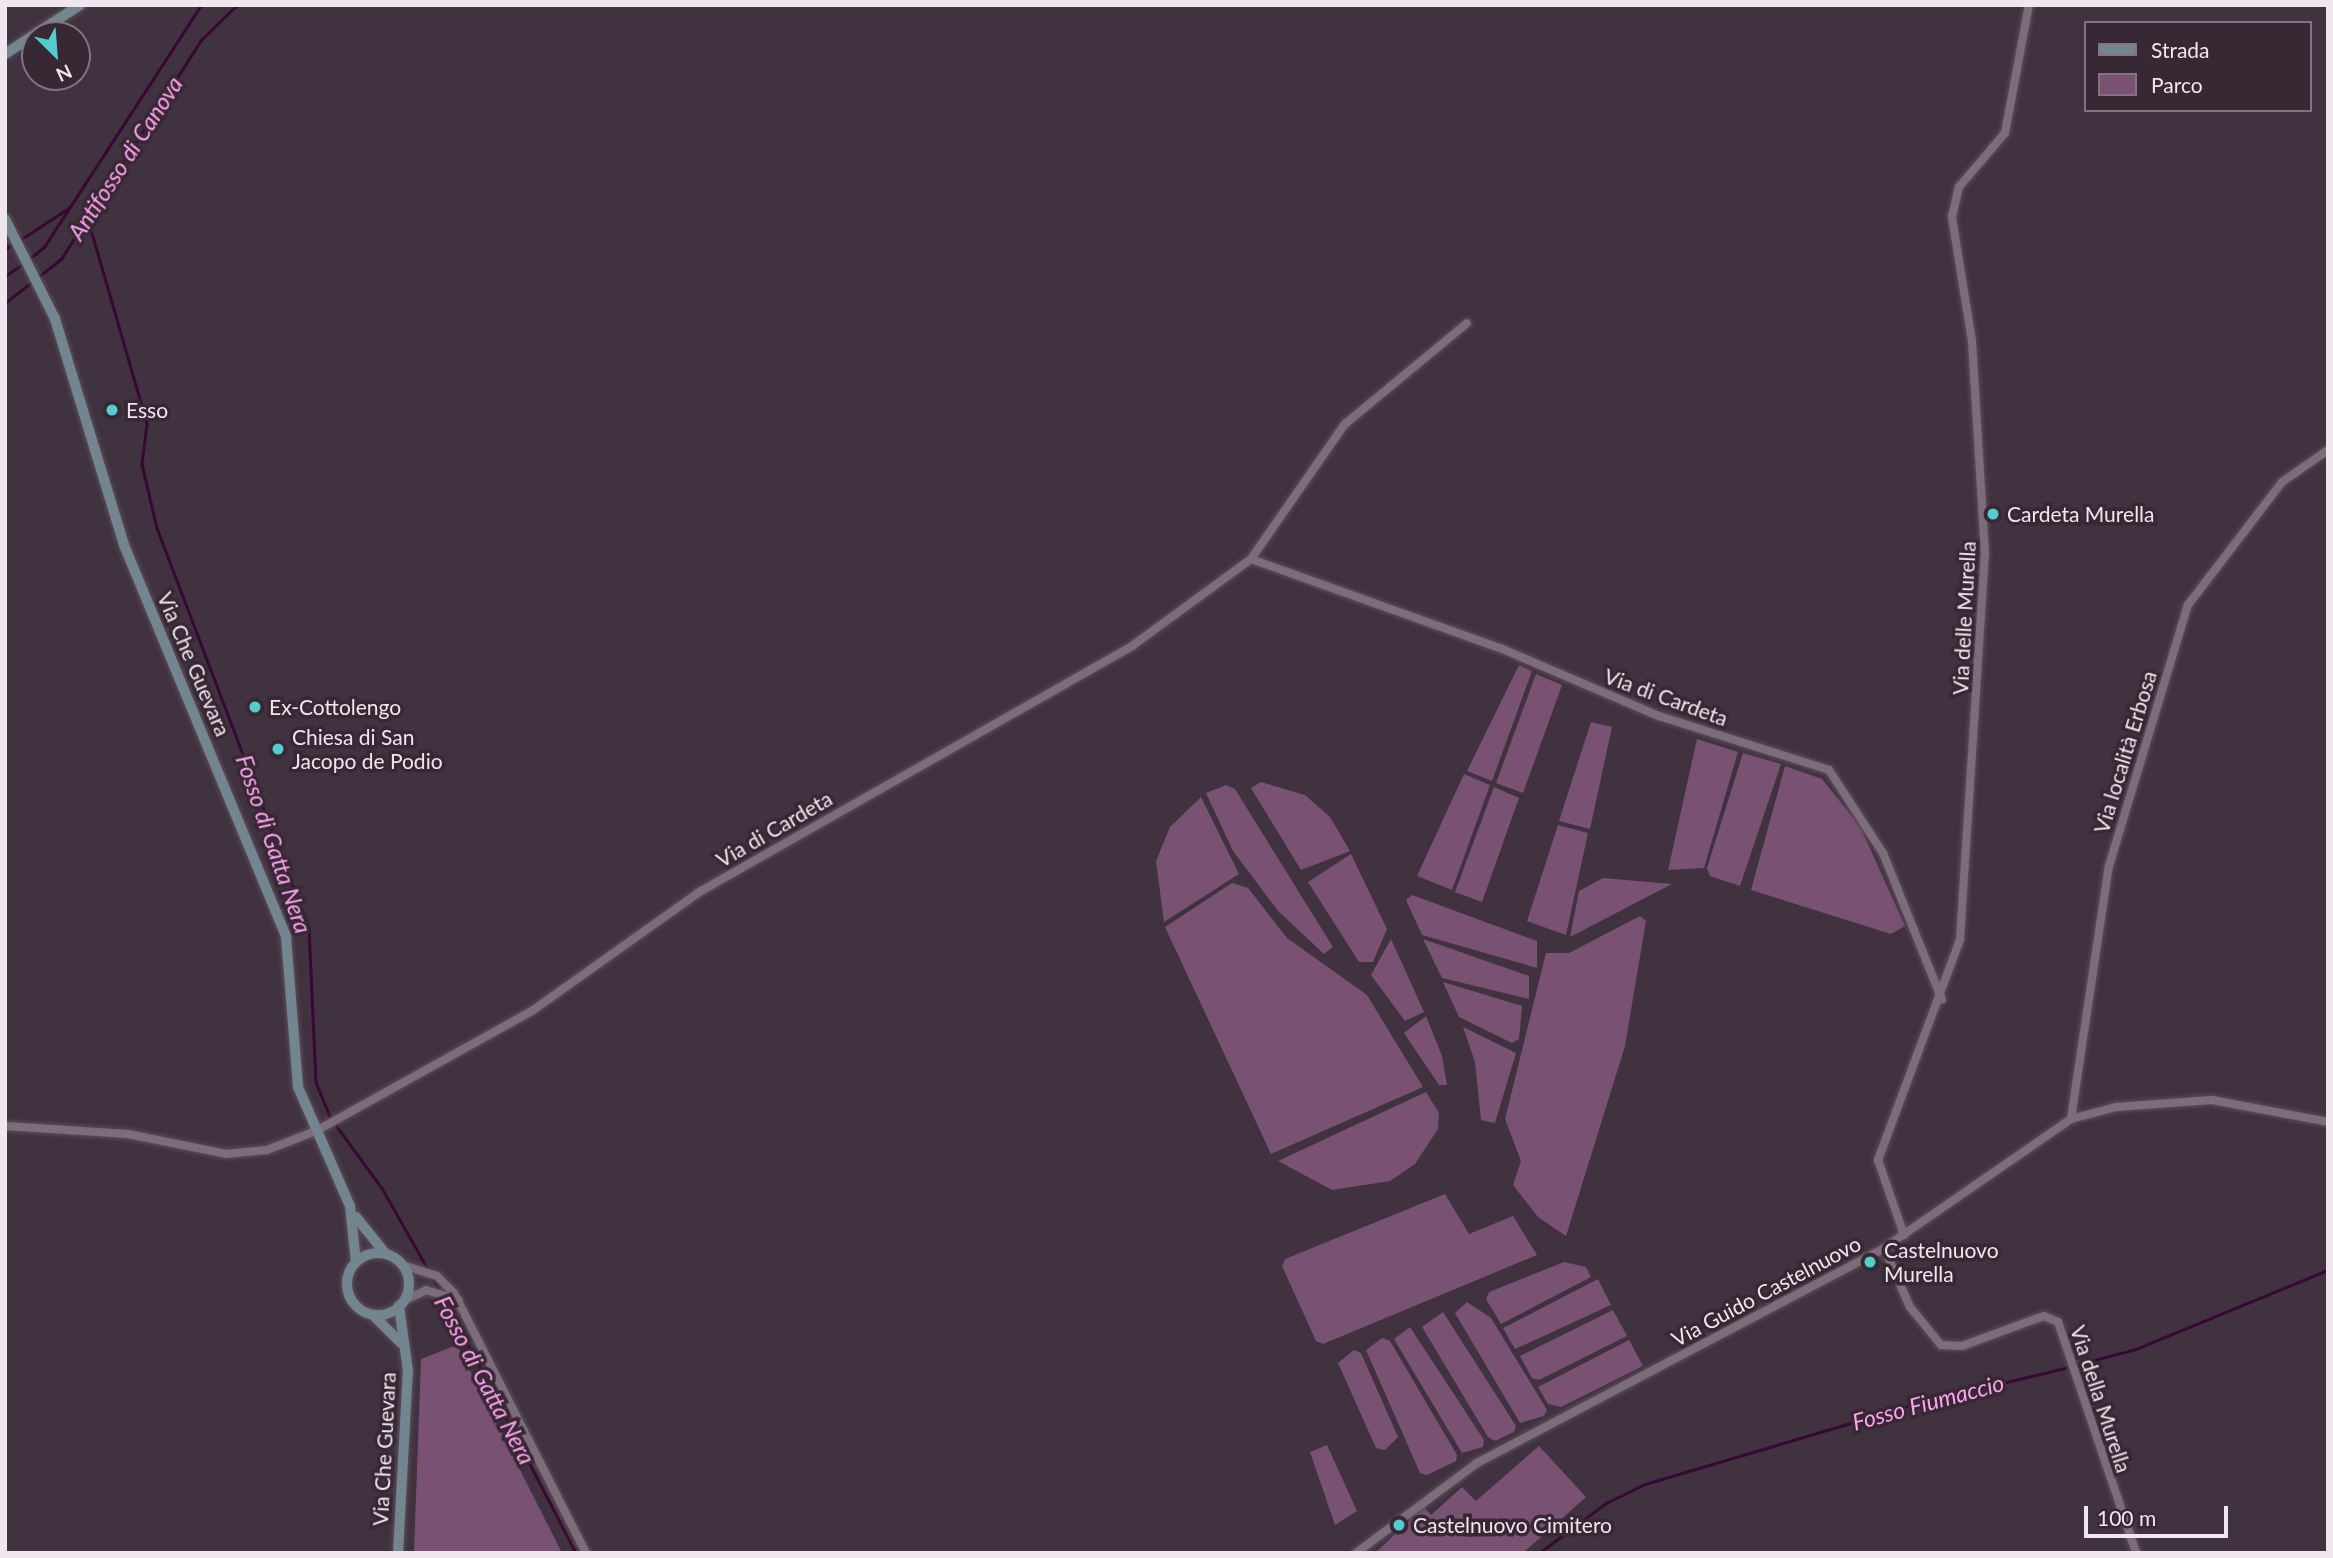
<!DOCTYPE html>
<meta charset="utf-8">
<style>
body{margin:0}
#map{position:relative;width:2333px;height:1558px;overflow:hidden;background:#41323f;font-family:Lato,sans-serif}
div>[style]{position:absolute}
.green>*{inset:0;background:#795173}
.stream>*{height:2.5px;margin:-1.25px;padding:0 1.25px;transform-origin:1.25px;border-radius:1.25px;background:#370833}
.roads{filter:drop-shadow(0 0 2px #5b4f59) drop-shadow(0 0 2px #5b4f59)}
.street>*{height:8px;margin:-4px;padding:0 4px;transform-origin:4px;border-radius:4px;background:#7d6c7a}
.secondary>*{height:10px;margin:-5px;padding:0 5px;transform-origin:5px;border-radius:5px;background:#73858f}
.secondary>.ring{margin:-5px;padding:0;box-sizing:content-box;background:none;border:10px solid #73858f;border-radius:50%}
.dots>*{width:19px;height:19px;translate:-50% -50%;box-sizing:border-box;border:4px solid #372834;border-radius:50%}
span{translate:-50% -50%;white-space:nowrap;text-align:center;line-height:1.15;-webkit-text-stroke:7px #372834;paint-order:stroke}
.poi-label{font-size:21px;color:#f0e6ee}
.left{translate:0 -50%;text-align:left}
.street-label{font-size:21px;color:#f0e6ee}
.water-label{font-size:23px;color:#fea2f1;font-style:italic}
.frame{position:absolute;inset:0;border:7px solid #f0e6ee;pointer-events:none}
.legend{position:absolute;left:2084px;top:21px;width:228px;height:91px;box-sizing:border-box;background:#372834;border:2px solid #81747e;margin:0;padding:9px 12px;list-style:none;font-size:21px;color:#f0e6ee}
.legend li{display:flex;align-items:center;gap:14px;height:35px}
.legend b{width:35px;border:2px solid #81747e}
.north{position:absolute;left:21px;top:21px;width:70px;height:70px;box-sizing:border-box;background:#372834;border:2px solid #81747e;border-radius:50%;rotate:155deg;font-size:19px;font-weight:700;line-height:28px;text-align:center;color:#f0e6ee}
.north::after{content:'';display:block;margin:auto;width:24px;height:32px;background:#52cdcc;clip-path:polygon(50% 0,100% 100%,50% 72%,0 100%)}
.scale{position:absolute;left:2084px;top:1506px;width:144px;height:32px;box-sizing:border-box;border:4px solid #f0e6ee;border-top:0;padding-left:9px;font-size:21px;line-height:24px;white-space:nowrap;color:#f0e6ee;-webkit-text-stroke:5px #372834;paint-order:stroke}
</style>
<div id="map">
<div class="green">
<i style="clip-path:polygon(1519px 665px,1532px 671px,1492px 781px,1467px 771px)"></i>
<i style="clip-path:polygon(1536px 674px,1562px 685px,1523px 793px,1496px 783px)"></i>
<i style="clip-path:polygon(1591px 722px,1612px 727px,1590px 829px,1559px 821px)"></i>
<i style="clip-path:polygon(1697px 739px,1738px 752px,1704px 868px,1668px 870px)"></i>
<i style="clip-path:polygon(1743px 753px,1781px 764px,1740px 886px,1710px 876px,1707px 868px)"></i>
<i style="clip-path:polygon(1785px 766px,1822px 779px,1860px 826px,1905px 926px,1891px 934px,1751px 890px)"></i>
<i style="clip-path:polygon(1464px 774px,1490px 785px,1452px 890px,1417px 876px)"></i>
<i style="clip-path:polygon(1261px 782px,1305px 795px,1330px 817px,1350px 851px,1301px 870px,1251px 788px)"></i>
<i style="clip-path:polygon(1226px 785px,1235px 789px,1333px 947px,1324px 954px,1278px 911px,1233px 851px,1206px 793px)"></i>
<i style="clip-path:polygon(1494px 787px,1519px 798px,1482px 902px,1455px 892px)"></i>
<i style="clip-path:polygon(1201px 797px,1239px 874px,1164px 922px,1156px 861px,1170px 827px)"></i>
<i style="clip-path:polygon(1558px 825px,1588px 833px,1566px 935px,1527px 921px)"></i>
<i style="clip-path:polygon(1351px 854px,1387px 929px,1373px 962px,1359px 962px,1308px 882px)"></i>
<i style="clip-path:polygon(1603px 878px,1672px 884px,1570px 937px,1579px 891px)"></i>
<i style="clip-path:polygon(1232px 883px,1248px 888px,1287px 938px,1367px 995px,1423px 1087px,1271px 1154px,1165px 927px)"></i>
<i style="clip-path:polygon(1412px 895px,1537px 941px,1537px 968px,1422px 935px,1406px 900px)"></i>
<i style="clip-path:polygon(1640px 916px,1646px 921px,1625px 1046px,1566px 1236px,1538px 1217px,1513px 1185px,1521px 1161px,1505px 1119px,1546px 953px,1569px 953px)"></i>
<i style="clip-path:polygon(1391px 939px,1424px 1012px,1405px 1021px,1371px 975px)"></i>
<i style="clip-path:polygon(1423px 939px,1529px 976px,1529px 999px,1442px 978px)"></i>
<i style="clip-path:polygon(1443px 982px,1522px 1006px,1519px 1039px,1512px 1043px,1459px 1017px)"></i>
<i style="clip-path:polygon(1426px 1016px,1442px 1056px,1447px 1085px,1439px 1085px,1404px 1033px)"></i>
<i style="clip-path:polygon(1463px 1027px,1516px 1053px,1495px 1123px,1481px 1120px,1475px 1062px)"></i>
<i style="clip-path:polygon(1426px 1092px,1439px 1113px,1438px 1129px,1415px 1164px,1390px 1181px,1332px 1190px,1278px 1161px)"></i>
<i style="clip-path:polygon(1445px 1194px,1469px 1234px,1513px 1216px,1537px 1255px,1323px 1344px,1316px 1341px,1282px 1266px,1285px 1259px)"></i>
<i style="clip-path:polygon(1564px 1262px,1586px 1267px,1591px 1277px,1501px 1324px,1486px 1299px,1489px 1292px)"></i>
<i style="clip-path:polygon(1598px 1279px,1611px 1305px,1515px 1349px,1503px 1328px)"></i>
<i style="clip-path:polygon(1467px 1302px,1491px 1318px,1547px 1410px,1544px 1416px,1520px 1423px,1455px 1313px)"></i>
<i style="clip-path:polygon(1613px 1310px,1627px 1336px,1539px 1380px,1532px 1378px,1520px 1356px)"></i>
<i style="clip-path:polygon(1443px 1312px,1516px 1426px,1514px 1432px,1495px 1441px,1488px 1437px,1422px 1327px)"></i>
<i style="clip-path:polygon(1410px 1327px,1484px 1440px,1483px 1447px,1462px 1453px,1394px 1339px)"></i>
<i style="clip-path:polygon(1382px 1338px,1390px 1341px,1457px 1455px,1456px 1461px,1427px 1475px,1420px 1473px,1366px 1350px)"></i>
<i style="clip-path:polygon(1629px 1340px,1643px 1366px,1561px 1407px,1548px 1404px,1538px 1387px)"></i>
<i style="clip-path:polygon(457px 1345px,562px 1553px,414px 1553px,421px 1359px)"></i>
<i style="clip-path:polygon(1354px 1350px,1361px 1353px,1398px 1437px,1385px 1450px,1376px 1448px,1338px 1363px)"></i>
<i style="clip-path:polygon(1327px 1445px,1357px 1511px,1335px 1525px,1310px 1452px)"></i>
<i style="clip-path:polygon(1539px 1446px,1586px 1497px,1523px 1553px,1375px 1553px,1424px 1507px,1431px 1515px,1462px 1487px,1476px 1501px)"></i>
</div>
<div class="stream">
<i style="left:88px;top:219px;width:213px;rotate:73.9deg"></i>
<i style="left:147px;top:424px;width:40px;rotate:97.1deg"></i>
<i style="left:142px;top:464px;width:66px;rotate:76.8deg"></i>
<i style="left:157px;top:528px;width:428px;rotate:69.2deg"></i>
<i style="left:309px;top:928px;width:154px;rotate:87.4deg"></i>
<i style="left:316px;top:1082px;width:38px;rotate:68deg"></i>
<i style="left:330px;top:1117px;width:88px;rotate:53.8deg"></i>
<i style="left:382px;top:1188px;width:95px;rotate:60.5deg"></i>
<i style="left:20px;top:240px;width:60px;rotate:-33.4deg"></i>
<i style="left:5px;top:249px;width:11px;rotate:-34deg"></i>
<i style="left:28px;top:260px;width:21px;rotate:-39deg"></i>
<i style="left:44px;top:247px;width:288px;rotate:-57deg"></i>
<i style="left:5px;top:276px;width:22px;rotate:-34deg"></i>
<i style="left:38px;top:277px;width:29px;rotate:-38deg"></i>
<i style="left:61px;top:259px;width:260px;rotate:-57.4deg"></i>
<i style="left:201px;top:40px;width:50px;rotate:-44.2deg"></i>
<i style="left:5px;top:303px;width:36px;rotate:-38deg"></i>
<i style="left:432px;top:1277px;width:17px;rotate:59deg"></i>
<i style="left:444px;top:1298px;width:287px;rotate:62.6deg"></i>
<i style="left:2076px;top:1365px;width:62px;rotate:-14.9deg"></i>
<i style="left:2136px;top:1349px;width:208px;rotate:-22.4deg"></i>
<i style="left:1539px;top:1553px;width:84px;rotate:-36.7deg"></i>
<i style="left:1606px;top:1503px;width:43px;rotate:-26deg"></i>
<i style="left:1645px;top:1484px;width:277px;rotate:-16.5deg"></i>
<i style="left:1911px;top:1405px;width:163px;rotate:-13.5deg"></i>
</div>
<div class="roads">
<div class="street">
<i style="left:1251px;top:559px;width:165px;rotate:-55.2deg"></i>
<i style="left:1345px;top:424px;width:158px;rotate:-39.6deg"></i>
<i style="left:2071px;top:1119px;width:256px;rotate:-81.5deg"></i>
<i style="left:2109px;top:866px;width:273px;rotate:-73.2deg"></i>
<i style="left:2188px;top:605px;width:155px;rotate:-52.6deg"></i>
<i style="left:2282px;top:482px;width:56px;rotate:-34.8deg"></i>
<i style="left:5px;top:1126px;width:123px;rotate:3.7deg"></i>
<i style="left:128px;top:1134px;width:100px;rotate:11.5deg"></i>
<i style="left:226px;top:1154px;width:41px;rotate:-5.6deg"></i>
<i style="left:267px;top:1150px;width:53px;rotate:-21.2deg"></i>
<i style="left:316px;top:1131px;width:247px;rotate:-29.1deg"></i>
<i style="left:532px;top:1011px;width:207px;rotate:-35.4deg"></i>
<i style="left:701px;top:891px;width:496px;rotate:-29.6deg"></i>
<i style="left:1132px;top:646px;width:147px;rotate:-36.2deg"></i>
<i style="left:1251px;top:559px;width:264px;rotate:19.7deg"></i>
<i style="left:1500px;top:648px;width:173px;rotate:23.2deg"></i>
<i style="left:1659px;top:716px;width:178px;rotate:17.6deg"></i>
<i style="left:1829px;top:770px;width:99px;rotate:57deg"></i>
<i style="left:1883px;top:853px;width:158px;rotate:68.1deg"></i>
<i style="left:1904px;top:1235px;width:79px;rotate:-109.1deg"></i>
<i style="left:1878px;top:1160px;width:236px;rotate:-69.6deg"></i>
<i style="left:1960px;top:939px;width:386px;rotate:-86.3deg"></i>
<i style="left:1985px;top:554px;width:213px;rotate:-93.5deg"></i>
<i style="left:1972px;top:341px;width:126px;rotate:-99.2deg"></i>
<i style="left:1952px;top:217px;width:31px;rotate:-77deg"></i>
<i style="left:1959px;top:187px;width:71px;rotate:-49.6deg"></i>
<i style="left:2005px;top:133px;width:130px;rotate:-79.4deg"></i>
<i style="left:1884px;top:1248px;width:64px;rotate:66.2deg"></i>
<i style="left:1910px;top:1307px;width:49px;rotate:50.8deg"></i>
<i style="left:1941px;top:1345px;width:21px;rotate:3deg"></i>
<i style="left:1962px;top:1346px;width:87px;rotate:-20.1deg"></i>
<i style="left:2044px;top:1316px;width:15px;rotate:23deg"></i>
<i style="left:2058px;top:1322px;width:244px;rotate:71.3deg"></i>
<i style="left:403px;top:1265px;width:36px;rotate:18deg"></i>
<i style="left:437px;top:1276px;width:24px;rotate:45deg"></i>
<i style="left:454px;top:1293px;width:292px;rotate:63.1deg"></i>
<i style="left:405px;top:1300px;width:23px;rotate:-25deg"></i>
<i style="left:426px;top:1290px;width:34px;rotate:17deg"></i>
<i style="left:1356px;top:1553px;width:151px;rotate:-36.6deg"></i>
<i style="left:1477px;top:1463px;width:460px;rotate:-27.8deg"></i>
<i style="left:1884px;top:1248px;width:227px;rotate:-34.6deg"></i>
<i style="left:2071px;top:1119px;width:47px;rotate:-14.9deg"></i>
<i style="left:2116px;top:1107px;width:96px;rotate:-4.2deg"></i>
<i style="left:2212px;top:1100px;width:118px;rotate:10.7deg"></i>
</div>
<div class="secondary">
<i style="left:5px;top:54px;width:90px;rotate:-33.2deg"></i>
<i style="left:5px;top:219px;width:112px;rotate:63.4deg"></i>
<i style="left:55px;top:319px;width:236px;rotate:73deg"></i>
<i style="left:124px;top:545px;width:424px;rotate:67.5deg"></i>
<i style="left:286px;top:937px;width:150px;rotate:85.4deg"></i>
<i style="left:298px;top:1087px;width:130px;rotate:66.4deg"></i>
<i style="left:350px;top:1206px;width:56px;rotate:83.9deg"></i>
<i style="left:356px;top:1217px;width:46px;rotate:51.1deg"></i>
<i class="ring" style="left:347px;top:1253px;width:52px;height:52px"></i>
<i style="left:373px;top:1315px;width:40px;rotate:45deg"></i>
<i style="left:398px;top:1553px;width:182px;rotate:-86.9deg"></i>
<i style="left:408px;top:1371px;width:66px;rotate:-97.9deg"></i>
</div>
</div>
<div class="dots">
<i style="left:112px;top:410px;background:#52cdcc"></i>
<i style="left:1993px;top:514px;background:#52cdcc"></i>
<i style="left:255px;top:707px;background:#52cdcc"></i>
<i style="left:278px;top:749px;background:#52cdcc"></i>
<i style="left:1870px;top:1262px;background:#52cdcc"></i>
<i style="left:1399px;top:1525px;background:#52cdcc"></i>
</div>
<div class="poi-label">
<span class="left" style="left:126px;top:410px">Esso</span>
<span class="left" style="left:2007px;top:514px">Cardeta Murella</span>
<span class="left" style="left:269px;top:707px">Ex-Cottolengo</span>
<span class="left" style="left:292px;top:749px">Chiesa di San<br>Jacopo de Podio</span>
<span class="left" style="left:1884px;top:1262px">Castelnuovo<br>Murella</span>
<span class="left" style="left:1413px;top:1525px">Castelnuovo Cimitero</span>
</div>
<div class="street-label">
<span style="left:1964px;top:618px;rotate:-87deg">Via delle Murella</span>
<span style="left:194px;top:664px;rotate:67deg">Via Che Guevara</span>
<span style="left:1666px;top:697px;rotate:20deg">Via di Cardeta</span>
<span style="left:2125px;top:752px;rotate:-73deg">Via località Erbosa</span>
<span style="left:774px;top:829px;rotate:-30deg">Via di Cardeta</span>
<span style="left:1766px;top:1291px;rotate:-28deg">Via Guido Castelnuovo</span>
<span style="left:2101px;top:1399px;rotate:72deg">Via della Murella</span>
<span style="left:384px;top:1449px;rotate:-87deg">Via Che Guevara</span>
</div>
<div class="water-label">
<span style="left:125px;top:158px;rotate:-57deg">Antifosso di Canova</span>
<span style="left:274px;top:844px;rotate:71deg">Fosso di Gatta Nera</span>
<span style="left:485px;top:1380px;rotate:62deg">Fosso di Gatta Nera</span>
<span style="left:1928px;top:1402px;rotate:-15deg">Fosso Fiumaccio</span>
</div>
<div class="frame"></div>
<ul class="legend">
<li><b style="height:9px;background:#73858f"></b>Strada</li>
<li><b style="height:19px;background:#795173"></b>Parco</li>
</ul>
<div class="north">N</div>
<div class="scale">100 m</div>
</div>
